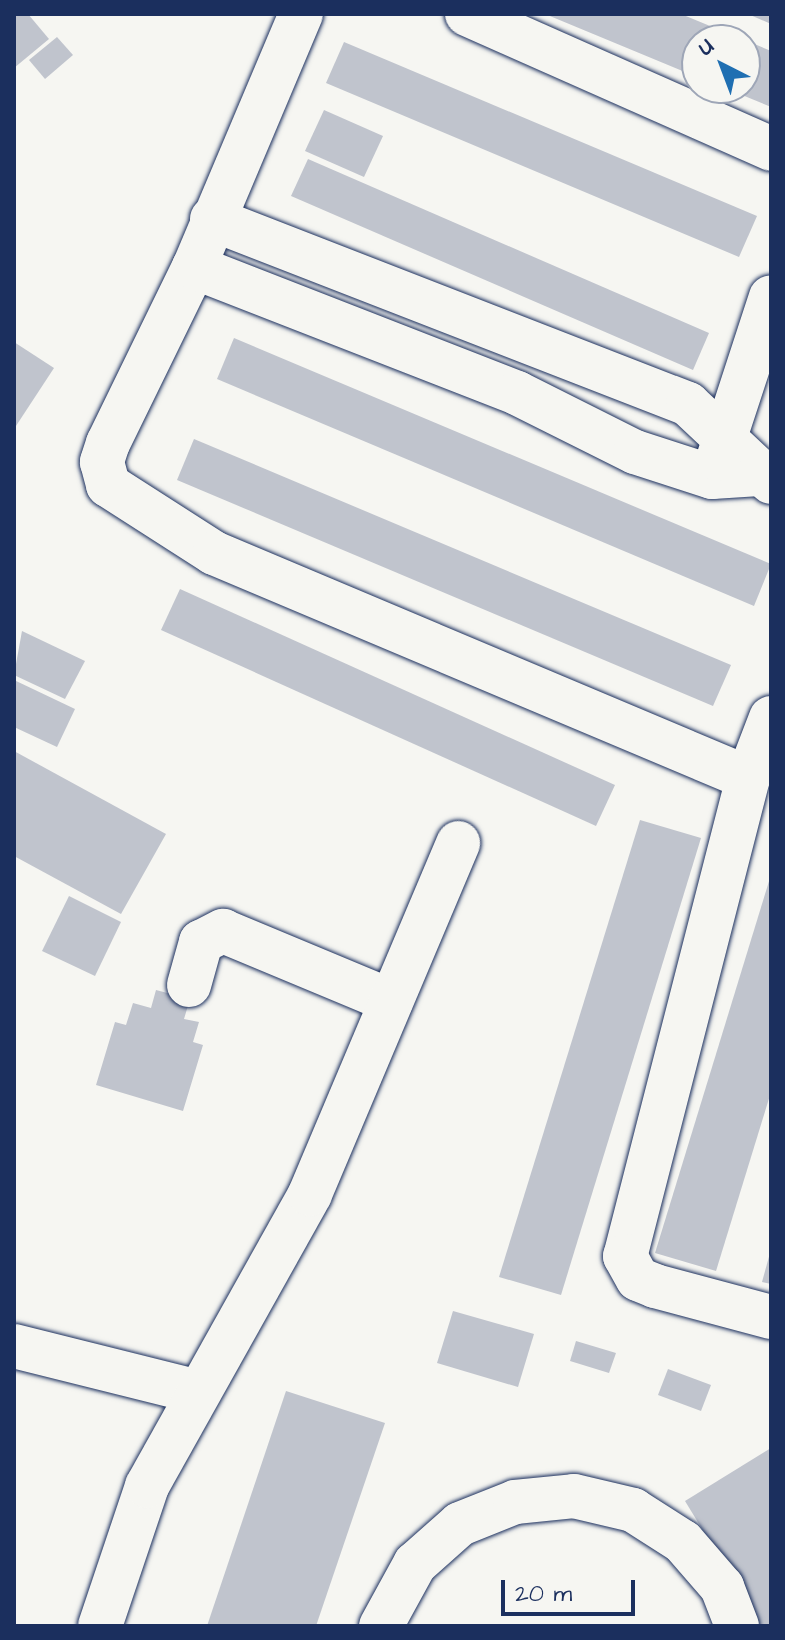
<!DOCTYPE html>
<style>
body{margin:0}
#map{position:relative;width:785px;height:1640px;overflow:hidden;background:#f6f6f2;font-family:"Architects Daughter",sans-serif}
div>[style]{position:absolute}
.building>*{inset:0;background:#c0c4cd}
.roads{filter:drop-shadow(0 0 2px #1b2f5e) drop-shadow(0 0 2px #1b2f5e)}
.minor>*{height:44px;margin:-22px;padding:0 22px;transform-origin:22px;border-radius:22px;background:#f6f6f2}
span{translate:-50% -50%;white-space:nowrap;text-align:center;line-height:1.15;-webkit-text-stroke:7px #f6f6f2;paint-order:stroke}
.frame{position:absolute;inset:0;border:16px solid #1b2f5e;pointer-events:none}
.north{position:absolute;left:681px;top:24px;width:80px;height:80px;box-sizing:border-box;background:#f6f6f2;border:2px solid #9ea6b7;border-radius:50%;rotate:318deg;font-size:22px;font-weight:700;line-height:32px;text-align:center;color:#1b2f5e}
.north::after{content:'';display:block;margin:auto;width:28px;height:36px;background:#1f6fb2;clip-path:polygon(50% 0,100% 100%,50% 72%,0 100%)}
.scale{position:absolute;left:501px;top:1580px;width:134px;height:36px;box-sizing:border-box;border:4px solid #1b2f5e;border-top:0;padding-left:10px;font-size:24px;line-height:28px;white-space:nowrap;color:#1b2f5e;-webkit-text-stroke:6px #f6f6f2;paint-order:stroke}
</style>
<div id="map">
<div class="building">
<i style="clip-path:polygon(14px 14px,28px 14px,49px 39px,14px 68px)"></i>
<i style="clip-path:polygon(545px 14px,681px 14px,744px 40px,697px 40px,697px 77px)"></i>
<i style="clip-path:polygon(748px 14px,771px 14px,771px 24px)"></i>
<i style="clip-path:polygon(57px 37px,73px 55px,45px 79px,29px 60px)"></i>
<i style="clip-path:polygon(745px 40px,771px 51px,771px 107px,725px 88px,745px 88px)"></i>
<i style="clip-path:polygon(344px 42px,757px 216px,739px 257px,326px 83px)"></i>
<i style="clip-path:polygon(324px 110px,383px 136px,364px 177px,305px 151px)"></i>
<i style="clip-path:polygon(308px 159px,709px 333px,693px 370px,291px 196px)"></i>
<i style="clip-path:polygon(234px 338px,771px 564px,754px 606px,217px 379px)"></i>
<i style="clip-path:polygon(14px 342px,54px 368px,14px 429px)"></i>
<i style="clip-path:polygon(194px 439px,731px 665px,713px 706px,177px 480px)"></i>
<i style="clip-path:polygon(180px 589px,615px 785px,596px 826px,161px 630px)"></i>
<i style="clip-path:polygon(22px 631px,85px 661px,65px 699px,14px 675px)"></i>
<i style="clip-path:polygon(14px 680px,75px 709px,57px 747px,14px 727px)"></i>
<i style="clip-path:polygon(14px 751px,166px 834px,121px 914px,14px 856px)"></i>
<i style="clip-path:polygon(640px 820px,701px 838px,561px 1295px,499px 1277px)"></i>
<i style="clip-path:polygon(770px 878px,771px 1092px,716px 1271px,655px 1253px)"></i>
<i style="clip-path:polygon(69px 896px,121px 922px,95px 976px,42px 951px)"></i>
<i style="clip-path:polygon(156px 990px,190px 999px,184px 1019px,199px 1022px,193px 1042px,203px 1045px,183px 1111px,96px 1085px,115px 1022px,126px 1025px,133px 1003px,151px 1008px)"></i>
<i style="clip-path:polygon(770px 1253px,771px 1253px,771px 1284px,762px 1282px)"></i>
<i style="clip-path:polygon(453px 1311px,534px 1334px,518px 1387px,437px 1363px)"></i>
<i style="clip-path:polygon(576px 1341px,616px 1353px,609px 1373px,570px 1361px)"></i>
<i style="clip-path:polygon(668px 1369px,711px 1385px,701px 1411px,658px 1395px)"></i>
<i style="clip-path:polygon(286px 1391px,385px 1423px,316px 1626px,207px 1626px)"></i>
<i style="clip-path:polygon(771px 1448px,771px 1626px,761px 1626px,685px 1501px)"></i>
</div>
<div class="roads">
<div class="minor">
<i style="left:301px;top:14px;width:275px;rotate:112.9deg"></i>
<i style="left:194px;top:267px;width:196px;rotate:116deg"></i>
<i style="left:108px;top:443px;width:20px;rotate:108deg"></i>
<i style="left:102px;top:462px;width:24px;rotate:75deg"></i>
<i style="left:108px;top:485px;width:126px;rotate:32.7deg"></i>
<i style="left:214px;top:553px;width:579px;rotate:22.85deg"></i>
<i style="left:467px;top:14px;width:333px;rotate:23.9deg"></i>
<i style="left:212px;top:219px;width:511px;rotate:21.24deg"></i>
<i style="left:688px;top:404px;width:114px;rotate:43.2deg"></i>
<i style="left:194px;top:267px;width:347px;rotate:21.3deg"></i>
<i style="left:517px;top:393px;width:132px;rotate:26.6deg"></i>
<i style="left:635px;top:452px;width:81px;rotate:18deg"></i>
<i style="left:712px;top:477px;width:47px;rotate:-3.7deg"></i>
<i style="left:718px;top:459px;width:170px;rotate:-71.9deg"></i>
<i style="left:771px;top:718px;width:64px;rotate:111deg"></i>
<i style="left:748px;top:778px;width:494px;rotate:104.4deg"></i>
<i style="left:625px;top:1256px;width:26px;rotate:61deg"></i>
<i style="left:638px;top:1279px;width:18px;rotate:22deg"></i>
<i style="left:655px;top:1286px;width:120px;rotate:15deg"></i>
<i style="left:189px;top:985px;width:45px;rotate:-74.4deg"></i>
<i style="left:201px;top:942px;width:25px;rotate:-27deg"></i>
<i style="left:223px;top:931px;width:182px;rotate:22.6deg"></i>
<i style="left:14px;top:1346px;width:187px;rotate:14deg"></i>
<i style="left:100px;top:1626px;width:148px;rotate:-71.4deg"></i>
<i style="left:147px;top:1486px;width:334px;rotate:-60.8deg"></i>
<i style="left:310px;top:1194px;width:381px;rotate:-67.1deg"></i>
<i style="left:381px;top:1626px;width:71px;rotate:-61.3deg"></i>
<i style="left:415px;top:1564px;width:60px;rotate:-41.6deg"></i>
<i style="left:460px;top:1524px;width:59px;rotate:-21.8deg"></i>
<i style="left:515px;top:1502px;width:59px;rotate:-5.8deg"></i>
<i style="left:574px;top:1496px;width:61px;rotate:13.3deg"></i>
<i style="left:633px;top:1510px;width:59px;rotate:32.6deg"></i>
<i style="left:683px;top:1542px;width:60px;rotate:49.1deg"></i>
<i style="left:722px;top:1587px;width:42px;rotate:69deg"></i>
</div>
</div>
<div class="frame"></div>
<div class="north">U</div>
<div class="scale">20 m</div>
</div>
